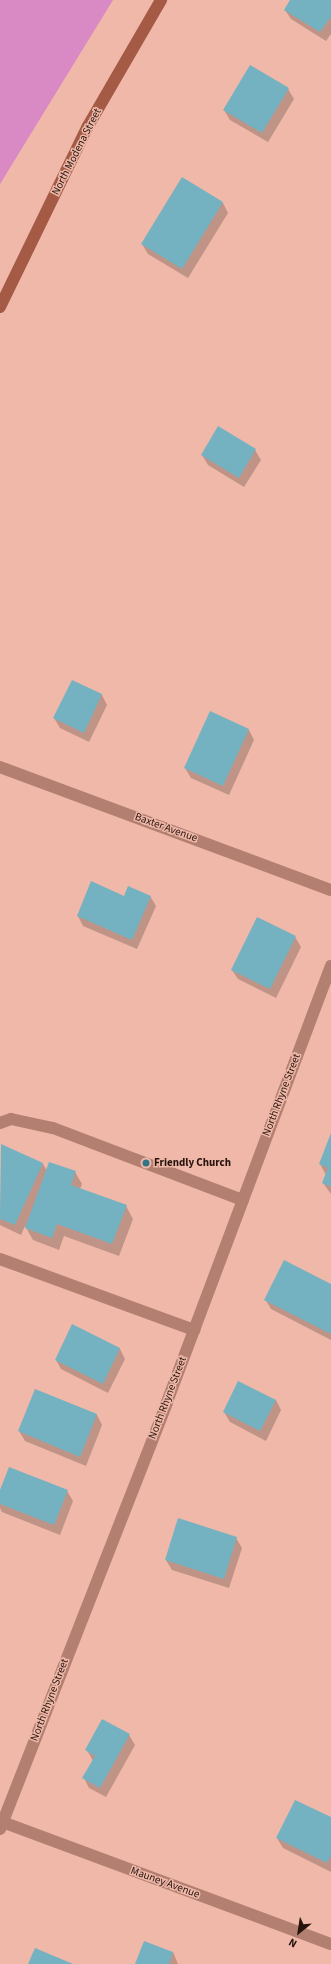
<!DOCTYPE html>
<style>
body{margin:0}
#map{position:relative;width:331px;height:1964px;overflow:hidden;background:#efb8a8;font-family:"Source Sans 3",sans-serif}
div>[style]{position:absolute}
.green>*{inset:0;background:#d989c4}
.shadow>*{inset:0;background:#0003}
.building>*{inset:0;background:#74b2c2}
.lane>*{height:12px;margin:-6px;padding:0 6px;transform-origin:6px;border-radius:6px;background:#b27f70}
.street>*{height:12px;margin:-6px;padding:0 6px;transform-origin:6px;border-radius:6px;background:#b27f70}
.secondary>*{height:12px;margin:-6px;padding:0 6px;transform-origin:6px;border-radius:6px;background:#a45a45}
.dots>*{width:11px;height:11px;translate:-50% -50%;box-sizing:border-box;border:2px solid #efb8a8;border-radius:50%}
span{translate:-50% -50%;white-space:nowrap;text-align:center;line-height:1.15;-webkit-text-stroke:3px #efb8a8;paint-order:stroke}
.street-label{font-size:11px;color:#26130e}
.poi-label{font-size:11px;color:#26130e;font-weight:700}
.left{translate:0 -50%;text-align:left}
.north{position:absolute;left:279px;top:1912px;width:40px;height:40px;-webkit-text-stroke:3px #efb8a8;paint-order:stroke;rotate:210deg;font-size:11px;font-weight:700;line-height:16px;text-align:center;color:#26130e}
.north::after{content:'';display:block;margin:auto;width:14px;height:18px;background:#26130e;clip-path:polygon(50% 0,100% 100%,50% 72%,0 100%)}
</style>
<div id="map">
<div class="green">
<i style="clip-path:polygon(0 0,113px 0,0 184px)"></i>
</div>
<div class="shadow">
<i style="clip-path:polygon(291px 0,331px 0,331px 34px,326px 41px,291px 19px,285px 10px)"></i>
<i style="clip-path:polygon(288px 89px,294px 99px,268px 142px,230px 120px,224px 110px)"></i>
<i style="clip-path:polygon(182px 178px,223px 203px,228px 213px,188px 278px,148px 254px,142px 244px)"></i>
<i style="clip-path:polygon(255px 450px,261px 460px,244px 487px,208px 465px,202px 455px)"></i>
<i style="clip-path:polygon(73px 681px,102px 695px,107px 705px,89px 742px,60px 728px,54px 718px)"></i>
<i style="clip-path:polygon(211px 713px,249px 730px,254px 740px,229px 795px,191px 778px,185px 768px)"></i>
<i style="clip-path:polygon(150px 896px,156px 906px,137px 949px,83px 926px,78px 916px,125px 897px)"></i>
<i style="clip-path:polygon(295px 937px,301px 947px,276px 998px,238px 979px,232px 970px)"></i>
<i style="clip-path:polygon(331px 1136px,331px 1194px,323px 1183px,326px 1175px,320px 1164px)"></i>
<i style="clip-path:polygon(2px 1145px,43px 1164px,47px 1171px,75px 1172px,82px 1184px,80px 1189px,126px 1206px,133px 1219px,119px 1256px,64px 1236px,59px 1250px,33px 1240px,25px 1226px,21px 1235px,0 1225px)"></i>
<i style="clip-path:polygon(331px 1285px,331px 1340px,271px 1309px,265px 1299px)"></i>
<i style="clip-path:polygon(73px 1326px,120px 1349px,125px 1359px,108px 1393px,61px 1369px,56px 1360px)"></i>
<i style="clip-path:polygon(36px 1390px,97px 1415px,102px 1425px,86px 1466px,25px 1441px,19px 1431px)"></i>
<i style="clip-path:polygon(276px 1400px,281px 1410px,266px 1441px,230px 1422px,224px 1412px)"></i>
<i style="clip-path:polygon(67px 1491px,73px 1501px,60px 1535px,2px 1512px,0 1508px,0 1492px)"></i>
<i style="clip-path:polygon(236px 1538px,242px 1548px,229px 1588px,172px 1570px,166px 1560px)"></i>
<i style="clip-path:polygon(129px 1735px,135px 1745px,106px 1797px,89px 1788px,84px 1778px,93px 1761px,87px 1750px)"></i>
<i style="clip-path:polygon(331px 1819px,331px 1872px,283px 1848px,277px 1838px)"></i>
<i style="clip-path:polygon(173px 1952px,178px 1964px,137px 1964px)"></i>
</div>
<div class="building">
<i style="clip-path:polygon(290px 0,331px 0,331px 17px,320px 32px,284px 10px)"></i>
<i style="clip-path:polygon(250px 65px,289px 88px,262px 133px,223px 110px)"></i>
<i style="clip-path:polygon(182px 177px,223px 202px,182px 269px,141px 244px)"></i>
<i style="clip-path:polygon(218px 426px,256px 449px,239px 478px,201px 455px)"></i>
<i style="clip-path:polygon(72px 680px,102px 694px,84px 733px,53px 718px)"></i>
<i style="clip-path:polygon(210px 711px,249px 729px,223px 786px,184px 768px)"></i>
<i style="clip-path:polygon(91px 881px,124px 896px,128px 886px,151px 896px,132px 940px,77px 916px)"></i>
<i style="clip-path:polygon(257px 917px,296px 936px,270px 989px,231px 970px)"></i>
<i style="clip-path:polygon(331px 1133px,331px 1187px,322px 1183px,328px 1168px,319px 1164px)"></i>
<i style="clip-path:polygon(1px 1144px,43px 1163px,15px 1225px,0 1219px)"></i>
<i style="clip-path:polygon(49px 1162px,76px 1171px,71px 1185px,127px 1205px,112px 1244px,57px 1224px,52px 1238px,25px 1228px)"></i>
<i style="clip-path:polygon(284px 1260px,331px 1284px,331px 1334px,264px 1300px)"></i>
<i style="clip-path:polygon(72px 1324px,120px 1348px,103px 1384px,55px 1360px)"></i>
<i style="clip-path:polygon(238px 1381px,276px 1400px,260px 1431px,223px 1412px)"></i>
<i style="clip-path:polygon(35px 1389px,97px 1414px,80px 1457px,18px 1431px)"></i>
<i style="clip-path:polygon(9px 1467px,68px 1490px,54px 1525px,0 1504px,0 1490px)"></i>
<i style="clip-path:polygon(178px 1518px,237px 1537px,224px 1579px,165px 1560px)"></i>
<i style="clip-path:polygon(102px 1719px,130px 1734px,100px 1788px,82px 1778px,95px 1756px,85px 1750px)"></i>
<i style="clip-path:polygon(295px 1800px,331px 1817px,331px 1856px,327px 1863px,276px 1838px)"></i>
<i style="clip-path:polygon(144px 1941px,173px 1952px,169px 1964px,135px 1964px)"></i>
<i style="clip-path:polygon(35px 1948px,73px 1964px,28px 1964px)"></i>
</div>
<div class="lane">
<i style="left:0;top:1123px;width:12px;rotate:-20deg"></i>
<i style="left:11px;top:1119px;width:43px;rotate:12.1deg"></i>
<i style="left:53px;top:1128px;width:203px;rotate:20.8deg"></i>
<i style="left:0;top:1259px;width:207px;rotate:20.1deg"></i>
</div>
<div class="street">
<i style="left:0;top:767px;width:353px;rotate:20.4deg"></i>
<i style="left:0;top:1821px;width:353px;rotate:20.4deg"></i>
<i style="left:0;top:1829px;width:458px;rotate:-68.6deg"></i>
<i style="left:167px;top:1402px;width:466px;rotate:-69.4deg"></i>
</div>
<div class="secondary">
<i style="left:0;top:307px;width:201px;rotate:-64.1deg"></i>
<i style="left:88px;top:126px;width:146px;rotate:-59.9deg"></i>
</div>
<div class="dots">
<i style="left:146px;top:1163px;background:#327586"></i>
</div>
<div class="street-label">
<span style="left:77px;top:152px;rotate:-63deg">North Modena Street</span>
<span style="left:166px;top:828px;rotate:20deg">Baxter Avenue</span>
<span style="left:282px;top:1095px;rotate:-69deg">North Rhyne Street</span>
<span style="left:168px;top:1398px;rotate:-69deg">North Rhyne Street</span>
<span style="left:50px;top:1700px;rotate:-69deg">North Rhyne Street</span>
<span style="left:165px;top:1883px;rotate:20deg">Mauney Avenue</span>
</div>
<div class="poi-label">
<span class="left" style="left:154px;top:1163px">Friendly Church</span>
</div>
<div class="north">N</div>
</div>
